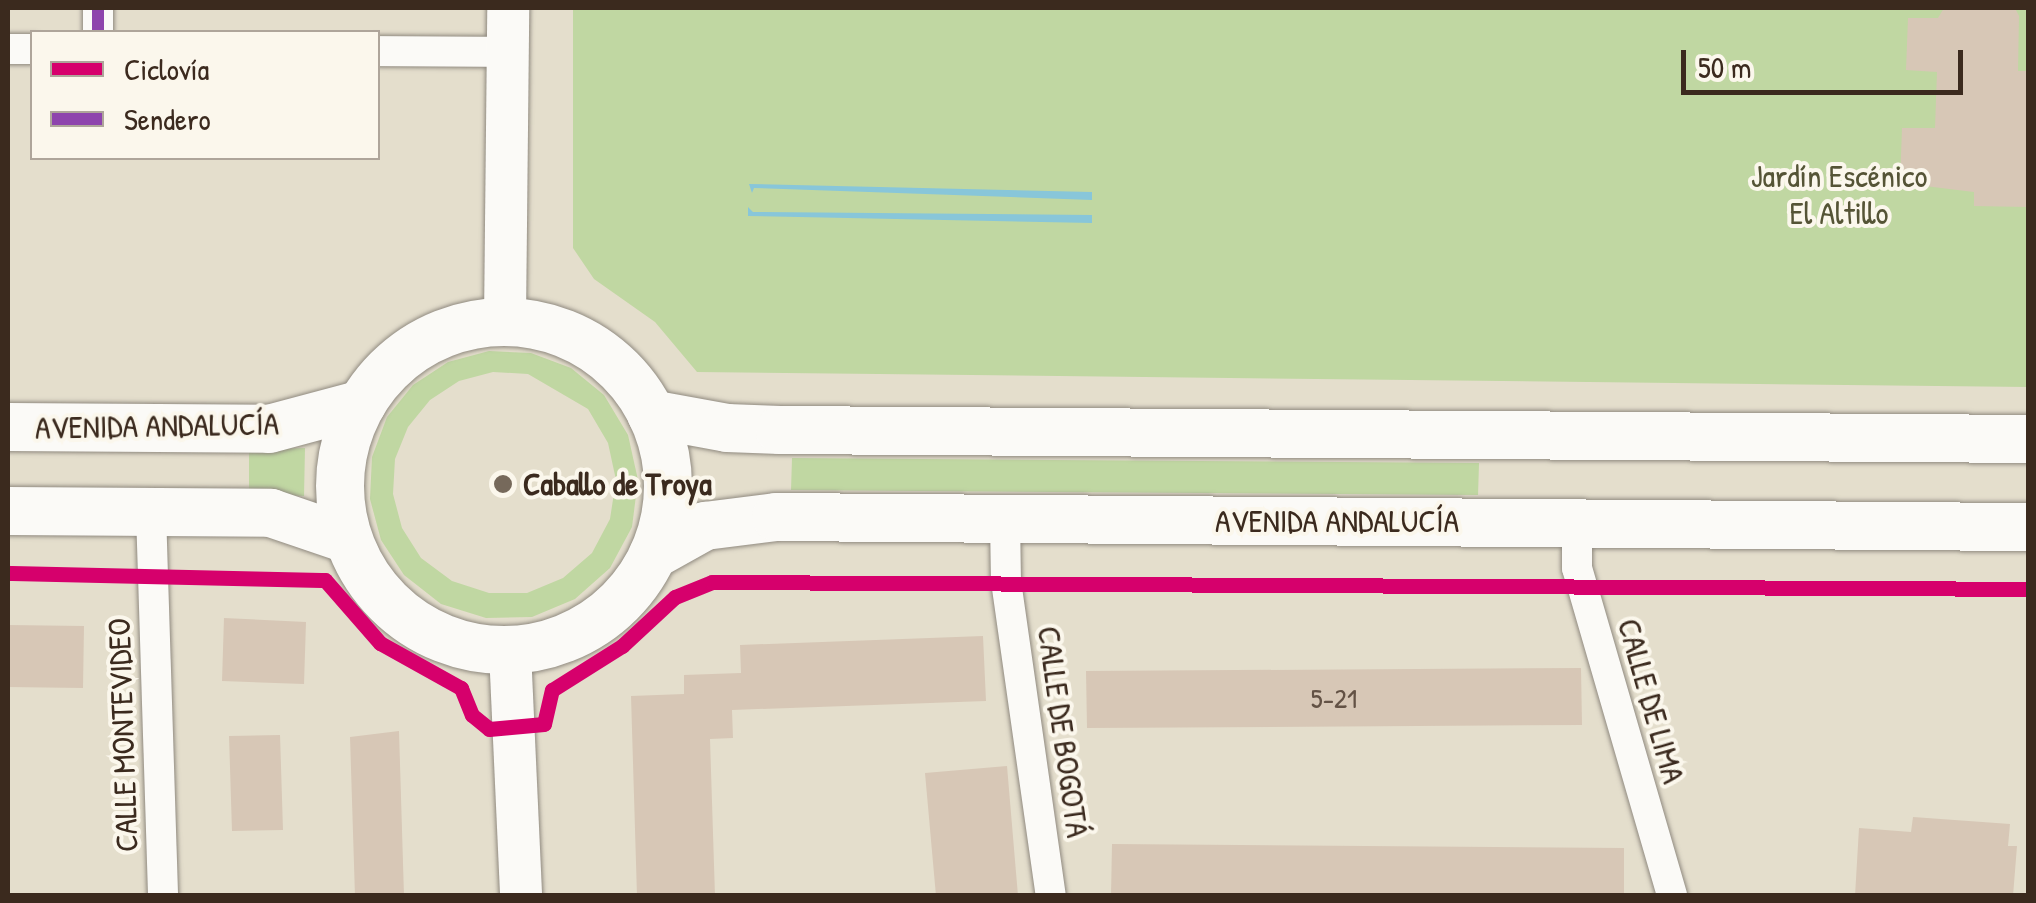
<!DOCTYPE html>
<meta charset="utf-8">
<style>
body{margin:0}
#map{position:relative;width:2036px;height:903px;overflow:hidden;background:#e4decc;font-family:"Patrick Hand",sans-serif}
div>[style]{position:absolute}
.green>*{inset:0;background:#c0d7a2}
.water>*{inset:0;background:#88c6d9}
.building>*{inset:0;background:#d7c7b6}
.roads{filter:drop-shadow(0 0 2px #908a80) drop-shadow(0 0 2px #908a80)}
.street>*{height:30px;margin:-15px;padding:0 15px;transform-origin:15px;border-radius:15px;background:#fbfaf7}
.secondary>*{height:42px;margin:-21px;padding:0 21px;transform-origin:21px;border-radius:21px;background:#fbfaf7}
.primary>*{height:48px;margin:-24px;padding:0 24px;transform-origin:24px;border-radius:24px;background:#fbfaf7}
.primary>.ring{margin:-24px;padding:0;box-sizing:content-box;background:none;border:48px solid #fbfaf7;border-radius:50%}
.quiet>*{height:12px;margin-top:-6px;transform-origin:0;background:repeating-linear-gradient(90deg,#8e44ad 0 25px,transparent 0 37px)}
.cycleway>*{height:15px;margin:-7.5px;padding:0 7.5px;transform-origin:7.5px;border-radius:7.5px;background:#d6006c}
.dots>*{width:28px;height:28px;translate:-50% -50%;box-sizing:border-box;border:5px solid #fbf7ec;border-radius:50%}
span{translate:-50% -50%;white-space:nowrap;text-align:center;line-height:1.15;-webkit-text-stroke:8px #fbf7ec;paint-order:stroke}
.number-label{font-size:28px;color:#635245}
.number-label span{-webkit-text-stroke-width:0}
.park-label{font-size:32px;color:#555436}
.street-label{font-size:32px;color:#3b2a1e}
.poi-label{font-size:32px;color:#3b2a1e;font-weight:700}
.left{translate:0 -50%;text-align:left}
.frame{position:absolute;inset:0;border:10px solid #3b2a1e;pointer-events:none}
.legend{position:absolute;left:30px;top:30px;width:350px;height:130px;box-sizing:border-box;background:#fbf7ec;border:2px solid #aea59a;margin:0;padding:12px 18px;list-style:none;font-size:30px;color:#3b2a1e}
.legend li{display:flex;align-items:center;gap:20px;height:50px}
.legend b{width:50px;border:2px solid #aea59a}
.scale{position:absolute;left:1681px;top:50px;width:282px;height:45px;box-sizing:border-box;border:5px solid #3b2a1e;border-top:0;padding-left:12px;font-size:30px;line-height:35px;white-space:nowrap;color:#3b2a1e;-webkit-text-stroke:8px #fbf7ec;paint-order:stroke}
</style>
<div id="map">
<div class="green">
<i style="clip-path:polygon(573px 8px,2028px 8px,2028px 387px,697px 372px,655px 322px,594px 279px,573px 248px)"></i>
<i style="clip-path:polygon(evenodd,489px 351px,531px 353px,571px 368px,604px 395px,628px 435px,638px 480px,632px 527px,610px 568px,575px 599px,532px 617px,486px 618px,441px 604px,404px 575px,381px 540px,370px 499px,372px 457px,387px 417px,413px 385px,448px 362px,489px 351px,493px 372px,528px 374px,588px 409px,608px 443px,616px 480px,610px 519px,592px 553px,563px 578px,527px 593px,489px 593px,452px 581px,421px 558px,402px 528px,393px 494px,395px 459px,408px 427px,430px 400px,459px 381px,493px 372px)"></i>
<i style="clip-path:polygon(305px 448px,304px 496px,249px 494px,249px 450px)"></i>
<i style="clip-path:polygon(792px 458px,1479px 463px,1478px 495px,791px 490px)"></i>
</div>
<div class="water">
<i style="clip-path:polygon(749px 184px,1092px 192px,1092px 200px,754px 188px,752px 193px)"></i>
<i style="clip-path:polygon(748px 207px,753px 212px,1092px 215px,1092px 223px,748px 216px)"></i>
</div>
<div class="building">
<i style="clip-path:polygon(1944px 8px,2015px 8px,2019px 16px,2018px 71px,2028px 71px,2028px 207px,1974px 206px,1974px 192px,1900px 183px,1902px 128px,1935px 128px,1937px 72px,1906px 70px,1908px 18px,1938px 18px)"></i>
<i style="clip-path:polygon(224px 618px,306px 622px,304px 684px,222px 681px)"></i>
<i style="clip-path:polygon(8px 625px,84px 626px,83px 688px,8px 687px)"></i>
<i style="clip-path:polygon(983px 636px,986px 701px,732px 710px,733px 738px,710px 739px,715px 896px,637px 896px,631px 696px,684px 694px,684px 675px,741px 673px,740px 645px)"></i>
<i style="clip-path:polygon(1581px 668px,1582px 725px,1087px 728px,1086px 671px)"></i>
<i style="clip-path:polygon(399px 731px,404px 896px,355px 896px,350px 737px)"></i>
<i style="clip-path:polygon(280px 735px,283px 830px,232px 831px,229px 736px)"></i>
<i style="clip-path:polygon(1007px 766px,1018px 896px,936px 896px,925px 773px)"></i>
<i style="clip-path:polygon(1913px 817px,2010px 824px,2008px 846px,2017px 846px,2013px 896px,1855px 896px,1859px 828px,1911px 832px)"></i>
<i style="clip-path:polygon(1112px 844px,1624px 848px,1624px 896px,1111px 896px)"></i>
</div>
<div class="roads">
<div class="street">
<i style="left:98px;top:32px;width:24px;rotate:-90deg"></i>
<i style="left:8px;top:49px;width:24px"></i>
<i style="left:378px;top:51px;width:130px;rotate:0.4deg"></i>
<i style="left:151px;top:512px;width:384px;rotate:88.2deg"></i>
<i style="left:1005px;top:519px;width:62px;rotate:89.1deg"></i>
<i style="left:1006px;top:581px;width:318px;rotate:81.9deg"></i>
<i style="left:1577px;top:523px;width:45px;rotate:90deg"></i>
<i style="left:1577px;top:568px;width:341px;rotate:73.8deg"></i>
</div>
<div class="secondary">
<i style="left:505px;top:320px;width:312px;rotate:-89.4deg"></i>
<i style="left:510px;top:651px;width:245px;rotate:87.4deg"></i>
</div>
<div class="primary">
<i class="ring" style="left:340px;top:322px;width:280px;height:280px"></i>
<i style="left:651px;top:414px;width:77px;rotate:10.4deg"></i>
<i style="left:727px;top:428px;width:53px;rotate:2.2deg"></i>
<i style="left:780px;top:430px;width:1248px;rotate:0.41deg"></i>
<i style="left:8px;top:427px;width:261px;rotate:0.4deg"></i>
<i style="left:269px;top:429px;width:96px;rotate:-15deg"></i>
<i style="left:8px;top:511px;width:263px;rotate:0.4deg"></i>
<i style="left:271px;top:513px;width:80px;rotate:18.9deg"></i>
<i style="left:653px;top:555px;width:60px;rotate:-29.1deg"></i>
<i style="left:705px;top:526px;width:72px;rotate:-7.2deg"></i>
<i style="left:776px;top:517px;width:1252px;rotate:0.46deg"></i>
</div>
</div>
<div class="quiet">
<i style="left:98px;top:32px;width:24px;rotate:-90deg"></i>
</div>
<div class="cycleway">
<i style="left:8px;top:573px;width:317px;rotate:1.3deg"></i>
<i style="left:325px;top:580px;width:84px;rotate:48.9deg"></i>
<i style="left:380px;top:643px;width:93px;rotate:29.1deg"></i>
<i style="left:461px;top:688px;width:29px;rotate:68deg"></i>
<i style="left:472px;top:715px;width:22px;rotate:39deg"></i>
<i style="left:489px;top:729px;width:55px;rotate:-5.2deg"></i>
<i style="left:544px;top:724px;width:35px;rotate:-77deg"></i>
<i style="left:552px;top:690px;width:83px;rotate:-32.2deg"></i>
<i style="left:622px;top:646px;width:72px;rotate:-42.8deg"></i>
<i style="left:675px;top:597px;width:40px;rotate:-22deg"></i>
<i style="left:712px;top:582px;width:1316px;rotate:0.3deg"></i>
</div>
<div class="dots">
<i style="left:503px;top:484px;background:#76695b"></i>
</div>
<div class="number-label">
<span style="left:1334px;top:698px">5-21</span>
</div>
<div class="park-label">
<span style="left:1839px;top:195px">Jardín Escénico<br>El Altillo</span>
</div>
<div class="street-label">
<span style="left:157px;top:426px;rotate:-1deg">AVENIDA ANDALUCÍA</span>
<span style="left:1337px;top:521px">AVENIDA ANDALUCÍA</span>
<span style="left:1651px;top:701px;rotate:74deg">CALLE DE LIMA</span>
<span style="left:1063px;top:732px;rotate:82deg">CALLE DE BOGOTÁ</span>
<span style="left:123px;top:735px;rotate:-92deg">CALLE MONTEVIDEO</span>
</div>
<div class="poi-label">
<span class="left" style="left:523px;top:484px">Caballo de Troya</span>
</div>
<div class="frame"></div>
<ul class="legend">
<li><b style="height:12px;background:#d6006c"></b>Ciclovía</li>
<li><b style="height:12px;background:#8e44ad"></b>Sendero</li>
</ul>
<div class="scale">50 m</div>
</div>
